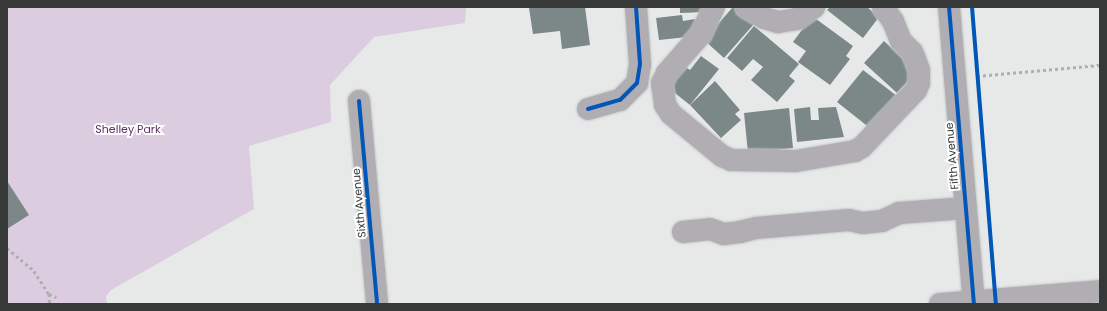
<!DOCTYPE html>
<style>
body{margin:0}
#map{position:relative;width:1107px;height:311px;overflow:hidden;background:#e7e9e9;font-family:Poppins,sans-serif}
div>[style]{position:absolute}
.green>*{inset:0;background:#dccce0}
.building>*{inset:0;background:#7c8787}
.path>*{height:2.5px;margin-top:-1.25px;transform-origin:0;background:repeating-linear-gradient(90deg,#afaeb0 0 3px,transparent 0 6px)}
.roads{filter:drop-shadow(0 0 1px #c4c6c6) drop-shadow(0 0 1px #c4c6c6)}
.minor>*{height:22px;margin:-11px;padding:0 11px;transform-origin:11px;border-radius:11px;background:#b1aeb3}
.cycleway>*{height:4px;margin:-2px;padding:0 2px;transform-origin:2px;border-radius:2px;background:#0057b8}
span{translate:-50% -50%;white-space:nowrap;text-align:center;line-height:1.15;-webkit-text-stroke:4px #fff;paint-order:stroke}
.park-label{font-size:11px;color:#5d3166}
.street-label{font-size:11px;color:#373838}
.frame{position:absolute;inset:0;border:8px solid #373838;pointer-events:none}
</style>
<div id="map">
<div class="green">
<i style="clip-path:polygon(7px 7px,466px 7px,465px 23px,374px 37px,330px 85px,331px 122px,249px 146px,254px 209px,111px 290px,106px 296px,107px 304px,7px 304px)"></i>
</div>
<div class="building">
<i style="clip-path:polygon(539px 7px,585px 7px,590px 45px,562px 49px,560px 31px,533px 34px,529px 8px)"></i>
<i style="clip-path:polygon(680px 7px,706px 7px,706px 12px,680px 13px)"></i>
<i style="clip-path:polygon(733px 7px,754px 24px,724px 58px,704px 40px)"></i>
<i style="clip-path:polygon(830px 7px,867px 7px,879px 17px,863px 38px,827px 10px)"></i>
<i style="clip-path:polygon(682px 15px,683px 21px,695px 19px,697px 36px,659px 40px,656px 18px)"></i>
<i style="clip-path:polygon(812px 16px,853px 46px,846px 56px,850px 59px,830px 85px,798px 62px,806px 51px,793px 42px)"></i>
<i style="clip-path:polygon(754px 26px,799px 64px,789px 76px,795px 81px,777px 102px,751px 80px,763px 67px,753px 59px,742px 71px,727px 58px)"></i>
<i style="clip-path:polygon(884px 41px,917px 72px,897px 93px,864px 63px)"></i>
<i style="clip-path:polygon(701px 56px,719px 69px,690px 105px,666px 86px,683px 65px,690px 70px)"></i>
<i style="clip-path:polygon(863px 70px,897px 96px,871px 129px,837px 102px)"></i>
<i style="clip-path:polygon(715px 81px,740px 110px,735px 114px,741px 120px,721px 138px,690px 105px)"></i>
<i style="clip-path:polygon(810px 107px,811px 120px,819px 120px,818px 108px,836px 107px,844px 137px,797px 142px,794px 109px)"></i>
<i style="clip-path:polygon(789px 108px,793px 148px,748px 153px,744px 113px)"></i>
<i style="clip-path:polygon(7px 181px,29px 215px,7px 229px)"></i>
</div>
<div class="path">
<i style="left:977px;top:76px;width:123px;rotate:-5.1deg"></i>
<i style="left:7px;top:248px;width:35px;rotate:40deg"></i>
<i style="left:34px;top:271px;width:27px;rotate:57deg"></i>
<i style="left:49px;top:294px;width:10px;rotate:84deg"></i>
<i style="left:49px;top:294px;width:8px;rotate:23deg"></i>
</div>
<div class="roads">
<div class="minor">
<i style="left:714px;top:7px;width:30px;rotate:116deg"></i>
<i style="left:701px;top:34px;width:52px;rotate:131.1deg"></i>
<i style="left:667px;top:73px;width:11px;rotate:117deg"></i>
<i style="left:662px;top:83px;width:22px;rotate:82deg"></i>
<i style="left:665px;top:105px;width:11px;rotate:56deg"></i>
<i style="left:671px;top:114px;width:66px;rotate:39.5deg"></i>
<i style="left:722px;top:156px;width:10px;rotate:24deg"></i>
<i style="left:731px;top:160px;width:65px;rotate:0.9deg"></i>
<i style="left:796px;top:161px;width:60px;rotate:-9.6deg"></i>
<i style="left:855px;top:151px;width:8px;rotate:-30deg"></i>
<i style="left:862px;top:147px;width:79px;rotate:-46.5deg"></i>
<i style="left:916px;top:90px;width:8px;rotate:-67deg"></i>
<i style="left:919px;top:83px;width:13px;rotate:-90deg"></i>
<i style="left:919px;top:70px;width:12px;rotate:-110deg"></i>
<i style="left:915px;top:59px;width:8px;rotate:-113deg"></i>
<i style="left:912px;top:52px;width:16px;rotate:-135deg"></i>
<i style="left:901px;top:41px;width:22px;rotate:-112deg"></i>
<i style="left:893px;top:21px;width:17px;rotate:-126deg"></i>
<i style="left:746px;top:7px;width:21px;rotate:31deg"></i>
<i style="left:764px;top:18px;width:15px;rotate:16deg"></i>
<i style="left:778px;top:22px;width:19px;rotate:-9deg"></i>
<i style="left:797px;top:19px;width:21px;rotate:-35deg"></i>
<i style="left:949px;top:7px;width:298px;rotate:85.2deg"></i>
<i style="left:359px;top:101px;width:204px;rotate:84.9deg"></i>
<i style="left:588px;top:109px;width:33px;rotate:-16deg"></i>
<i style="left:620px;top:100px;width:24px;rotate:-45deg"></i>
<i style="left:637px;top:83px;width:19px;rotate:-81deg"></i>
<i style="left:640px;top:64px;width:57px;rotate:-94deg"></i>
<i style="left:683px;top:232px;width:27px;rotate:-6deg"></i>
<i style="left:710px;top:229px;width:15px;rotate:20deg"></i>
<i style="left:724px;top:234px;width:16px;rotate:-7deg"></i>
<i style="left:740px;top:232px;width:16px;rotate:-14deg"></i>
<i style="left:756px;top:228px;width:93px;rotate:-4.9deg"></i>
<i style="left:849px;top:220px;width:14px;rotate:12deg"></i>
<i style="left:863px;top:223px;width:19px;rotate:-6deg"></i>
<i style="left:882px;top:221px;width:19px;rotate:-25deg"></i>
<i style="left:899px;top:213px;width:67px;rotate:-4.3deg"></i>
<i style="left:940px;top:304px;width:161px;rotate:-4.6deg"></i>
</div>
</div>
<div class="cycleway">
<i style="left:949px;top:7px;width:298px;rotate:85.2deg"></i>
<i style="left:972px;top:7px;width:298px;rotate:85.4deg"></i>
<i style="left:359px;top:101px;width:204px;rotate:84.9deg"></i>
<i style="left:588px;top:109px;width:33px;rotate:-16deg"></i>
<i style="left:620px;top:100px;width:24px;rotate:-45deg"></i>
<i style="left:637px;top:83px;width:19px;rotate:-81deg"></i>
<i style="left:640px;top:64px;width:57px;rotate:-94deg"></i>
</div>
<div class="park-label">
<span style="left:128px;top:129px">Shelley Park</span>
</div>
<div class="street-label">
<span style="left:952px;top:156px;rotate:-95deg">Fifth Avenue</span>
<span style="left:359px;top:203px;rotate:-95deg">Sixth Avenue</span>
</div>
<div class="frame"></div>
</div>
